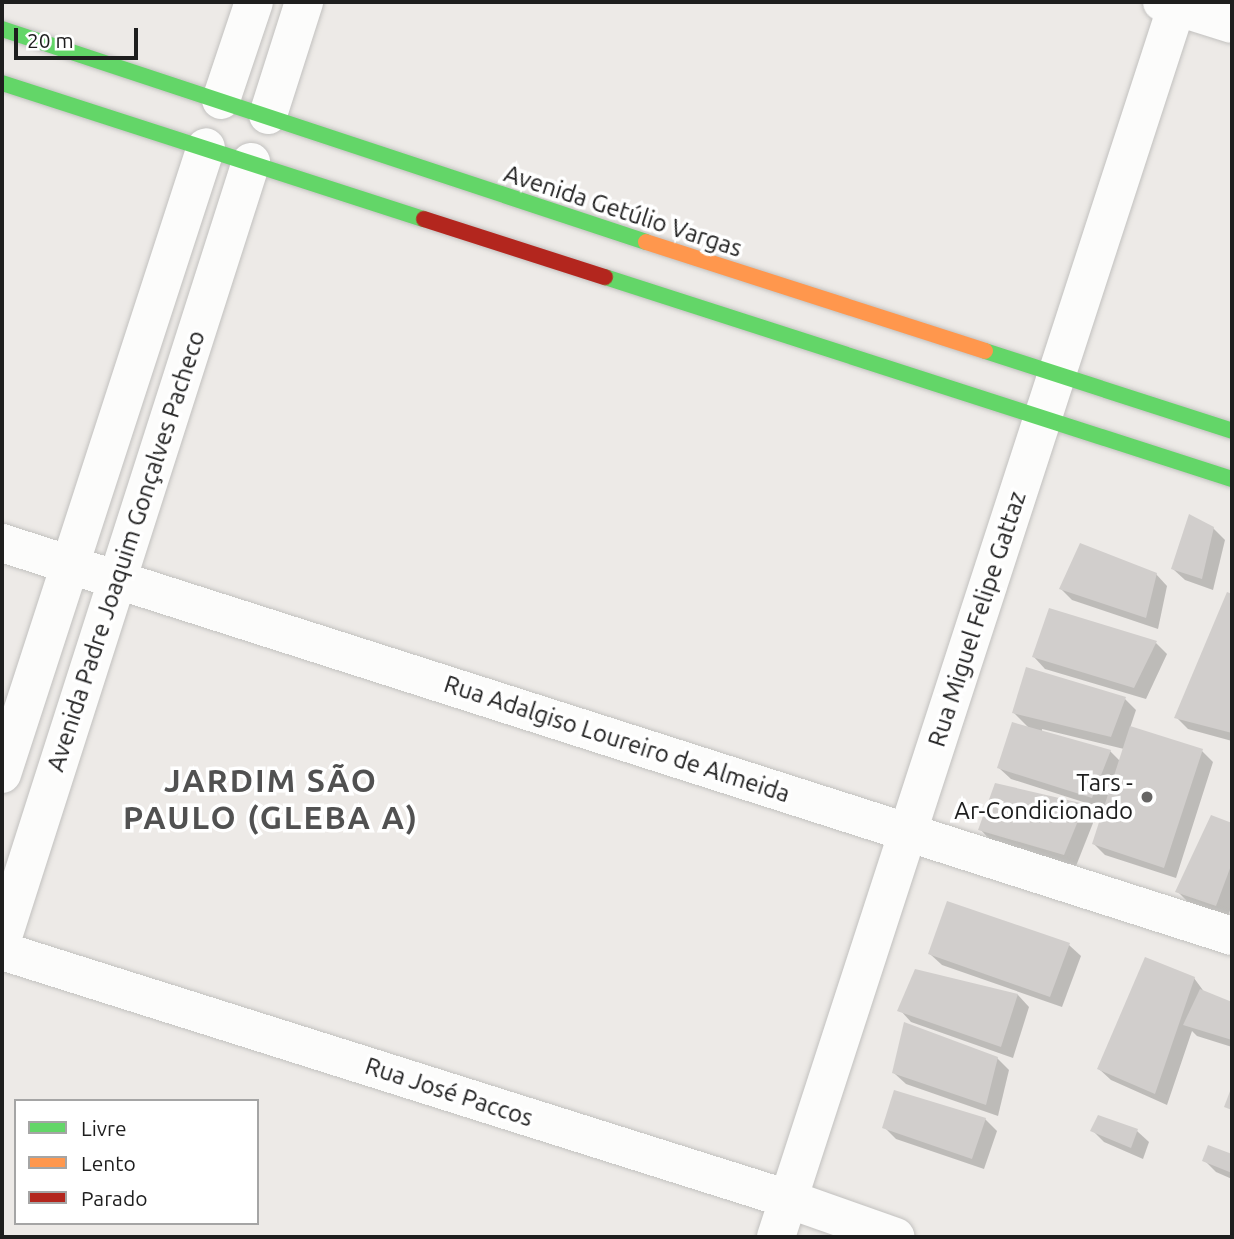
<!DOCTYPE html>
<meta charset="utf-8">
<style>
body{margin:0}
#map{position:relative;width:1234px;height:1239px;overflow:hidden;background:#edeae7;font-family:Ubuntu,sans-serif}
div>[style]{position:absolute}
.shadow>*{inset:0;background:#0003}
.building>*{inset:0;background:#d1cecc}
.roads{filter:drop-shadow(0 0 2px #c2c1bf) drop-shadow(0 0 2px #c2c1bf)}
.street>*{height:38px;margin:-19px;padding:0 19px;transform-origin:19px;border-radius:19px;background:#fcfcfb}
.fast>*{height:16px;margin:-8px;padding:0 8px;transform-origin:8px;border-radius:8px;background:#63d668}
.slow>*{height:16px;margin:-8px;padding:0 8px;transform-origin:8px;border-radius:8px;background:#ff974d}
.jam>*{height:16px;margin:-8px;padding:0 8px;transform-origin:8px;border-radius:8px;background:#b3261e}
.dots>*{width:19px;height:19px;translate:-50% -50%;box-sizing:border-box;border:4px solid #fff;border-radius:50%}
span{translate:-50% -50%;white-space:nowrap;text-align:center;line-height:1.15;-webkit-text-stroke:7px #fff;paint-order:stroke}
.street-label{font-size:24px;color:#1e1e1e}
.poi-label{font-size:24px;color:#1e1e1e}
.right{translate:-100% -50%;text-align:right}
.district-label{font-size:32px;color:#515151;font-weight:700;letter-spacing:2px}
.frame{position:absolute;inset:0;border:4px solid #1e1e1e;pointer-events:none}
.legend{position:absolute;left:14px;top:1099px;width:245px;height:126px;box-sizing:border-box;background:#fff;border:2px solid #a5a5a5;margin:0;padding:9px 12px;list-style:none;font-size:21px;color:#1e1e1e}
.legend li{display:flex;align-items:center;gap:14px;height:35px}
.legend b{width:35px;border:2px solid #a5a5a5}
.scale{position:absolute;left:14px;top:28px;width:124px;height:32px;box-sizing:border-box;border:4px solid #1e1e1e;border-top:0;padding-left:9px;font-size:21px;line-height:24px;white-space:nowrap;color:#1e1e1e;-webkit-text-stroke:5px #fff;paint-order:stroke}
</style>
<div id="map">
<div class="shadow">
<i style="clip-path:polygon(1213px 528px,1225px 540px,1213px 590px,1185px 580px,1173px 569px)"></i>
<i style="clip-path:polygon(1156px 574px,1167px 586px,1158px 629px,1072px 600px,1061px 589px)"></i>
<i style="clip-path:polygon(1228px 595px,1232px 596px,1232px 741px,1188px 729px,1176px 717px)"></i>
<i style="clip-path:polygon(1156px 643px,1167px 654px,1146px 699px,1045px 669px,1034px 657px)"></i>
<i style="clip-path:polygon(evenodd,1125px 699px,1136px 710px,1130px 728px,1202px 751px,1213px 762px,1176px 878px,1105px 855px,1094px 844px,1105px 809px,1011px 779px,999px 768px,1029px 728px,1014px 713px,1125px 699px,1042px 729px,1124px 749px,1120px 761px,1110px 751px,1042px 732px,1042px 729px)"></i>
<i style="clip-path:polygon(1084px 806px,1095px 818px,1076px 866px,991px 841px,980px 829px)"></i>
<i style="clip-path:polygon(1212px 817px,1232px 825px,1232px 905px,1228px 916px,1189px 903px,1178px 892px)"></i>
<i style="clip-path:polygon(1069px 945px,1081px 956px,1062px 1007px,942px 965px,930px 954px)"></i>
<i style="clip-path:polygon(916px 971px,1018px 995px,1029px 1007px,1013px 1058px,911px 1022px,900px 1010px)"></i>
<i style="clip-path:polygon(1194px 978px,1205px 993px,1232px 1004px,1232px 1047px,1197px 1036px,1192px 1031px,1167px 1105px,1111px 1080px,1099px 1069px)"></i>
<i style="clip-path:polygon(997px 1058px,1009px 1070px,998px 1116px,906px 1084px,894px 1073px)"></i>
<i style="clip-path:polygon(985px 1119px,997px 1131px,984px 1169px,896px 1139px,884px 1127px)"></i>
<i style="clip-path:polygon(1092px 1130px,1137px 1131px,1149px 1142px,1143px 1159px,1104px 1142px)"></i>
<i style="clip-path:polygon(1209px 1147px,1232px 1156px,1232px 1179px,1216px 1172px,1204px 1160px)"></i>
</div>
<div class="building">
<i style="clip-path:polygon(1189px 514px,1214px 527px,1202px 579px,1171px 569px)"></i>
<i style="clip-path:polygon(1080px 543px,1157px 573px,1146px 618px,1059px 589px)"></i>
<i style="clip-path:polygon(1227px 592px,1232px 594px,1232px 733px,1174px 718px)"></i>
<i style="clip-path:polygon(1049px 608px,1157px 641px,1134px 688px,1032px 657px)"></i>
<i style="clip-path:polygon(1026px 667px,1126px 697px,1111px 737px,1012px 713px)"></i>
<i style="clip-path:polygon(1012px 722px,1111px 750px,1092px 798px,997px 768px)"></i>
<i style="clip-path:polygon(1130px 726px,1203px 749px,1164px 868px,1092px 844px)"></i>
<i style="clip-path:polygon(995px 783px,1085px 804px,1064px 855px,978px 830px)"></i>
<i style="clip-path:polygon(1211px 815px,1232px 823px,1232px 863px,1216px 906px,1175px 892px)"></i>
<i style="clip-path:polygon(947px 901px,1070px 943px,1050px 997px,928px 954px)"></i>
<i style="clip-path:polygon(1145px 957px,1195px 977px,1155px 1094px,1097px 1069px)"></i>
<i style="clip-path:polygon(915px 969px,1018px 994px,1001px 1047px,897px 1011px)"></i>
<i style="clip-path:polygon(1200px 989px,1232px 1002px,1232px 1040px,1183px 1025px)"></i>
<i style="clip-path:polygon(904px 1022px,998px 1057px,986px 1105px,892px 1073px)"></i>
<i style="clip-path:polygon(1232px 1086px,1232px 1110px,1224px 1107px)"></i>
<i style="clip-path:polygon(894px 1090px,986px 1118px,972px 1159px,882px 1128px)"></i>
<i style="clip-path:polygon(1098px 1115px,1138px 1129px,1131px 1148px,1090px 1131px)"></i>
<i style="clip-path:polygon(1208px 1145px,1232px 1154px,1232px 1173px,1202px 1161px)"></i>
</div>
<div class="roads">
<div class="street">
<i style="left:1162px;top:2px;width:73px;rotate:17.4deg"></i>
<i style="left:221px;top:100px;width:103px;rotate:-71.4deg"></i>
<i style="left:268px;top:115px;width:119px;rotate:-72.3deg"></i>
<i style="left:2px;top:543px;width:1291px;rotate:17.72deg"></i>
<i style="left:2px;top:774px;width:659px;rotate:-71.98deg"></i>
<i style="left:2px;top:940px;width:817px;rotate:-72.25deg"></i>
<i style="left:2px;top:951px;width:824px;rotate:17.51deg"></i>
<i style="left:788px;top:1199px;width:114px;rotate:19.4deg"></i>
<i style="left:776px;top:1237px;width:1299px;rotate:-71.97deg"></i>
</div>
<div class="fast">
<i style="left:2px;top:29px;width:678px;rotate:18.3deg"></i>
<i style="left:2px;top:83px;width:443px;rotate:17.9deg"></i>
<i style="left:605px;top:277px;width:659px;rotate:17.86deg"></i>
<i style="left:985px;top:351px;width:260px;rotate:17.9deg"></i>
</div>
<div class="slow">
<i style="left:646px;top:242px;width:356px;rotate:17.8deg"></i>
</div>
<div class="jam">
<i style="left:424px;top:219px;width:190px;rotate:17.8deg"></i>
</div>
</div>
<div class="dots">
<i style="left:1147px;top:797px;background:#666564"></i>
</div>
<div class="street-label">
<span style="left:623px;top:211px;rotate:18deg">Avenida Getúlio Vargas</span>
<span style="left:126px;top:551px;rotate:-72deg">Avenida Padre Joaquim Gonçalves Pacheco</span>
<span style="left:977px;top:619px;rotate:-72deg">Rua Miguel Felipe Gattaz</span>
<span style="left:617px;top:739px;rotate:18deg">Rua Adalgiso Loureiro de Almeida</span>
<span style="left:449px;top:1092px;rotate:18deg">Rua José Paccos</span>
</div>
<div class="poi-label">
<span class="right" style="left:1133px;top:797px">Tars -<br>Ar-Condicionado</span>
</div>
<div class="district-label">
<span style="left:271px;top:799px">JARDIM SÃO<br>PAULO (GLEBA A)</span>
</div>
<div class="frame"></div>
<ul class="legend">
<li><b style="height:9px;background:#63d668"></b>Livre</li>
<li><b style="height:9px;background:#ff974d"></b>Lento</li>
<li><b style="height:9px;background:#b3261e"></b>Parado</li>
</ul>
<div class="scale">20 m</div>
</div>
